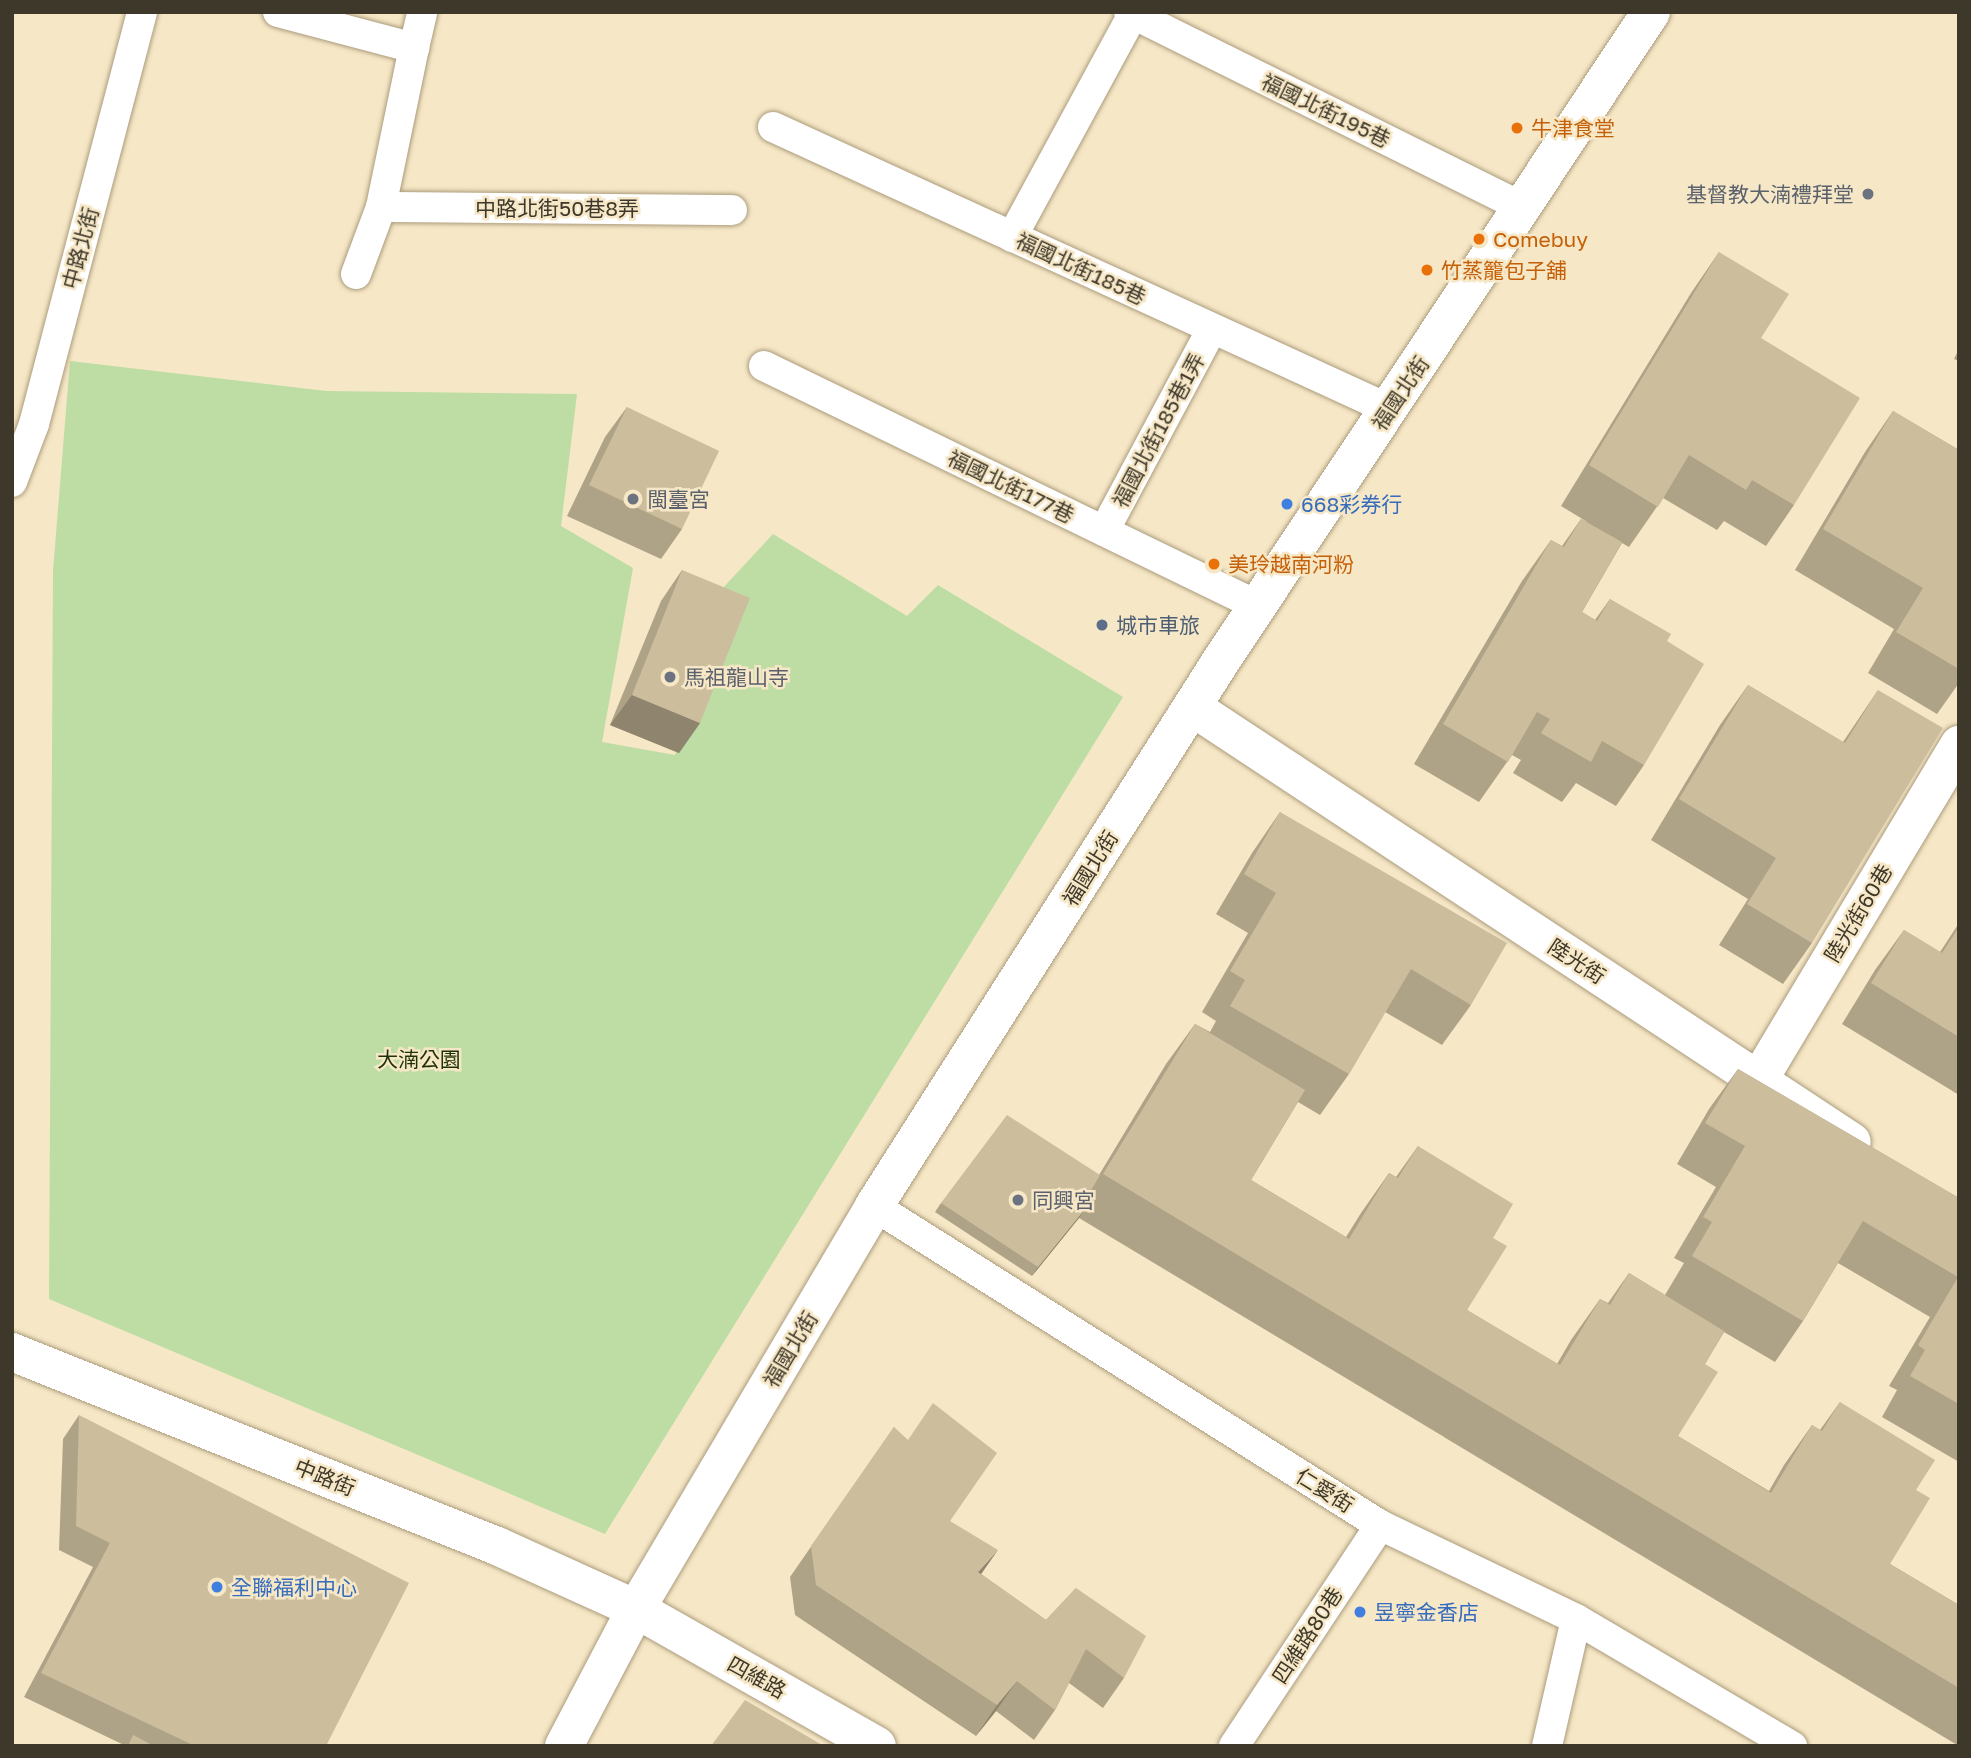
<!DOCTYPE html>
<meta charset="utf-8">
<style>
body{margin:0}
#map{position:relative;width:1971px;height:1758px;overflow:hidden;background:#f6e7c6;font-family:"Golos Text","Noto Sans TC",sans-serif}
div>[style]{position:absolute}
.green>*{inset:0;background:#bddda4}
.roads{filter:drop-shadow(0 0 2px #ab9c7d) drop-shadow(0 0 2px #ab9c7d)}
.lane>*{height:30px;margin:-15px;padding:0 15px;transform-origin:15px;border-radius:15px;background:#fff}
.street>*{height:38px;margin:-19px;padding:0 19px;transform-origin:19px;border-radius:19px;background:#fff}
.wall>*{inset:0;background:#afa387}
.shaded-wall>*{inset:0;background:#8f846e}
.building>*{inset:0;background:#ccbd9d}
.dots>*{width:19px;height:19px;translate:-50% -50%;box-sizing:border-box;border:4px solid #f6e7c6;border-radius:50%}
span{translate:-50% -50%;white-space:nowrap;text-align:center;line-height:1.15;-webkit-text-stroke:5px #f6e7c6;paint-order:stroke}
.street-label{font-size:21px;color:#3e382b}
.food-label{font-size:21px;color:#c56008}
.left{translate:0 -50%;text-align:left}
.worship-label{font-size:21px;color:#5b616d}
.right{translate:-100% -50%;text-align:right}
.shop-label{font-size:21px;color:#366cbe}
.service-label{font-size:21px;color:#4e5e75}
.park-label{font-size:21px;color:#1d3206}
.frame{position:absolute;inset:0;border:14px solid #3e382b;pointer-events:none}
</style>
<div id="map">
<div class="green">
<i style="clip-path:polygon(70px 361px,326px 391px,577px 394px,561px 526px,633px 568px,602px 742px,675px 755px,721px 590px,773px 534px,907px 616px,938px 585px,1123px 697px,605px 1534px,49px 1299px,53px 571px)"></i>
</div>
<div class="roads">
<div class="lane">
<i style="left:278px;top:12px;width:141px;rotate:14.8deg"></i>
<i style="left:414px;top:48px;width:37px;rotate:-77deg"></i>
<i style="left:1129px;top:12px;width:441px;rotate:26.4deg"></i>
<i style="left:773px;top:127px;width:677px;rotate:24.6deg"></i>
<i style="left:381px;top:207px;width:351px;rotate:0.5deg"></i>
<i style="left:1012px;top:237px;width:256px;rotate:-61.5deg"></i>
<i style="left:356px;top:274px;width:72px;rotate:-69.5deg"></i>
<i style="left:381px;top:207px;width:162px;rotate:-78.3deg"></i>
<i style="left:764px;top:366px;width:549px;rotate:25.91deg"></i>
<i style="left:12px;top:482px;width:62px;rotate:-69.2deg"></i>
<i style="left:34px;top:424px;width:426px;rotate:-75.3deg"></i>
<i style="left:1104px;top:531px;width:229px;rotate:-61.9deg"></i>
<i style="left:874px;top:1206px;width:598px;rotate:32.23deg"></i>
<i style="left:1380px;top:1525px;width:217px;rotate:25.6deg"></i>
<i style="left:1576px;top:1619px;width:251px;rotate:30.5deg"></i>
<i style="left:1234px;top:1746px;width:265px;rotate:-56.5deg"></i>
<i style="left:1547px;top:1746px;width:130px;rotate:-77.1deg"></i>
</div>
<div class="street">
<i style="left:1192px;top:707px;width:790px;rotate:33.39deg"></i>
<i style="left:1758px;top:1081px;width:392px;rotate:-59.1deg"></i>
<i style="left:12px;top:1352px;width:522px;rotate:21.8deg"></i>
<i style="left:497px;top:1546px;width:153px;rotate:24.4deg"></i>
<i style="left:636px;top:1609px;width:277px;rotate:29.6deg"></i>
<i style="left:564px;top:1746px;width:155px;rotate:-62.3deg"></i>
<i style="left:636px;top:1609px;width:468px;rotate:-59.4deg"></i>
<i style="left:874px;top:1206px;width:642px;rotate:-57.52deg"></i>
<i style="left:1219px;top:664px;width:782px;rotate:-56.47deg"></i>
</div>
</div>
<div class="wall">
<i style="clip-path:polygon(1719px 252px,1761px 338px,1794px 505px,1766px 546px,1724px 521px,1717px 530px,1663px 498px,1629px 547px,1622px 543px,1582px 612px,1595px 620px,1610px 599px,1667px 641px,1644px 765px,1616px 806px,1576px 783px,1562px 802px,1513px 773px,1521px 760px,1512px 755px,1479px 802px,1414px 764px,1522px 581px,1551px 540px,1562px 546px,1581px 519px,1589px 523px,1561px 506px,1691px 293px)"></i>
<i style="clip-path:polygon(1959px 349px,1959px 361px,1954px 359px)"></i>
<i style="clip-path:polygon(627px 407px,682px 529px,661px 559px,567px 516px,605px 437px)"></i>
<i style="clip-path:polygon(1893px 411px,1959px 450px,1959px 683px,1937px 714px,1868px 673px,1894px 629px,1795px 570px,1865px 452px)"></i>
<i style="clip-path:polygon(682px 570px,700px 723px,679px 753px,610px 725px,661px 601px)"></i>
<i style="clip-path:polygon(1748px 685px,1843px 742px,1878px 690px,1812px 943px,1783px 984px,1719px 945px,1748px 899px,1651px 840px,1720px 725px)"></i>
<i style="clip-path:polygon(1280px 812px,1471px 1005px,1442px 1045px,1385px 1012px,1349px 1074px,1320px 1115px,1298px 1102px,1251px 1180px,1346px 1237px,1361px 1213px,1389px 1173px,1396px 1177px,1418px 1146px,1493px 1238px,1467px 1310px,1557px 1364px,1571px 1340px,1600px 1299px,1608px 1303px,1629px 1273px,1665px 1295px,1684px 1263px,1674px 1258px,1716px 1187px,1677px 1164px,1709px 1109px,1738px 1069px,1959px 1198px,1959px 1462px,1882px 1417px,1897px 1390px,1889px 1386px,1930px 1317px,1838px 1263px,1803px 1321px,1775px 1362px,1724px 1332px,1705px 1364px,1678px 1436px,1769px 1491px,1784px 1465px,1812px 1425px,1820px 1430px,1840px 1402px,1916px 1490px,1890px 1564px,1959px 1605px,1959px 1746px,1079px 1218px,1032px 1276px,935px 1212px,941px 1203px,1099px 1175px,1166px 1064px,1195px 1024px,1210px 1032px,1216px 1021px,1202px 1012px,1248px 933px,1216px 914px,1252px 853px)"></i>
<i style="clip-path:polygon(1959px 923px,1959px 1095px,1842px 1024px,1875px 970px,1904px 930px,1940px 952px)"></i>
<i style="clip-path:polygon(79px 1415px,326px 1746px,126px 1746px,24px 1697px,93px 1567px,59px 1550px,63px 1439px)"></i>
<i style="clip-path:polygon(894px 1427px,950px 1521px,981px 1574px,1046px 1620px,1076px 1588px,1124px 1678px,1103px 1708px,1069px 1683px,1055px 1710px,1034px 1740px,996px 1711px,976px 1736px,795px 1615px,790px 1577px)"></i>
</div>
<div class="shaded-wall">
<i style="clip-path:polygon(632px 695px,700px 723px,679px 753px,610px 725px)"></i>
<i style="clip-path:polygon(1085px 1209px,1079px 1218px,1032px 1276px,1038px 1267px)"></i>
<i style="clip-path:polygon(998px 1550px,977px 1580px,978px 1572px)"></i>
<i style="clip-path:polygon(1017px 1681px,996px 1711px,976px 1736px,997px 1705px)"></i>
</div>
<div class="building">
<i style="clip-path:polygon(1719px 252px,1789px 294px,1761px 338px,1860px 398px,1794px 505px,1752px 480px,1746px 490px,1689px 455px,1658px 507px,1589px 465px)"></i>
<i style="clip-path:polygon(627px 407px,719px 451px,682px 529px,589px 485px)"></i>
<i style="clip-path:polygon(1893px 411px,1959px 450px,1959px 669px,1896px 632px,1923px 588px,1823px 529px)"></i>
<i style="clip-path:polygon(1581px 519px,1622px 542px,1582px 612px,1597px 621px,1610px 599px,1671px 634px,1667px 641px,1704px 664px,1644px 765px,1602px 741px,1591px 762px,1541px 733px,1550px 719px,1537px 712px,1508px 762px,1443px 724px,1551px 540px,1564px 547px)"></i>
<i style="clip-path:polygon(682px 570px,750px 598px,700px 723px,632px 695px)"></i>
<i style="clip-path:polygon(1748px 685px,1845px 743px,1878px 690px,1943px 728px,1812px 943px,1747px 904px,1776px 858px,1679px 799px)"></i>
<i style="clip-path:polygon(1280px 812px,1507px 943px,1471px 1005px,1411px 969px,1349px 1074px,1230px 1006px,1245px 980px,1230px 971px,1276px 893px,1244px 874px)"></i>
<i style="clip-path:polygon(1959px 927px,1959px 1037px,1871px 983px,1904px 930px,1942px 953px)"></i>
<i style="clip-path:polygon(1195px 1024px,1305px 1090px,1251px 1180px,1349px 1239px,1389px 1173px,1398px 1178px,1418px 1146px,1513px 1204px,1493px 1238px,1507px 1246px,1467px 1310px,1560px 1365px,1600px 1299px,1610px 1305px,1629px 1273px,1724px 1331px,1705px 1364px,1718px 1372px,1678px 1436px,1771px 1493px,1812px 1425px,1822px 1431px,1840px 1402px,1935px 1460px,1916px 1490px,1930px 1498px,1890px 1564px,1959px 1605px,1959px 1688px,1103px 1174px)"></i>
<i style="clip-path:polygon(1738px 1069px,1959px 1198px,1959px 1404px,1910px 1376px,1925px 1350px,1918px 1345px,1958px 1277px,1863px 1221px,1803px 1321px,1692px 1256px,1712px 1222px,1703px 1217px,1745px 1146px,1705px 1123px)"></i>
<i style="clip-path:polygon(1007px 1115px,1100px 1175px,1081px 1207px,1085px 1209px,1038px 1267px,941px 1203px)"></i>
<i style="clip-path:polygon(933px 1403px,997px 1453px,950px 1521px,998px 1550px,978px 1572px,1046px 1620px,1076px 1588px,1146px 1636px,1124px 1678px,1086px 1649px,1055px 1710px,1017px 1681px,997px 1705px,816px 1585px,811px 1546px,894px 1427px,908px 1440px)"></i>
<i style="clip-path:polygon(79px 1415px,409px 1583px,326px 1746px,195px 1746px,41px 1673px,110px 1543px,76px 1526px)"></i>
<i style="clip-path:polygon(745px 1700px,824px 1746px,711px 1746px)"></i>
<i style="clip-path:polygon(133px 1735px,154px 1746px,128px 1746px)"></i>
</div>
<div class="dots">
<i style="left:1517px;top:128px;background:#e8710a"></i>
<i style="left:1868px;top:194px;background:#6b7280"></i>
<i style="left:1479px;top:239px;background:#e8710a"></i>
<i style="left:1427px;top:270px;background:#e8710a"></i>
<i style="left:633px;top:499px;background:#6b7280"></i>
<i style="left:1287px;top:504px;background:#3f7fe0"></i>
<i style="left:1214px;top:564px;background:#e8710a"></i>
<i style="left:1102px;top:625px;background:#5c6f8a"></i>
<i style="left:670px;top:677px;background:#6b7280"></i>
<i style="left:1018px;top:1200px;background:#6b7280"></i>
<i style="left:217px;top:1587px;background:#3f7fe0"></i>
<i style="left:1360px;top:1612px;background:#3f7fe0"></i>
</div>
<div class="street-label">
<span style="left:1326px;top:110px;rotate:26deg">福國北街195巷</span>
<span style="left:557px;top:208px">中路北街50巷8弄</span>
<span style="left:80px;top:248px;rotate:-75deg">中路北街</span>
<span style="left:1081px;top:268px;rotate:25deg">福國北街185巷</span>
<span style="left:1400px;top:393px;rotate:-56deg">福國北街</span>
<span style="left:1158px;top:430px;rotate:-62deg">福國北街185巷1弄</span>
<span style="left:1011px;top:486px;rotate:26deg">福國北街177巷</span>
<span style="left:1090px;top:868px;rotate:-58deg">福國北街</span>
<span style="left:1858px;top:913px;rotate:-59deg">陸光街60巷</span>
<span style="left:1577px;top:961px;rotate:33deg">陸光街</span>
<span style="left:790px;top:1349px;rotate:-59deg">福國北街</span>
<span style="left:325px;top:1477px;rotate:22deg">中路街</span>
<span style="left:1325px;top:1490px;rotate:32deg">仁愛街</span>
<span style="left:1307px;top:1635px;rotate:-57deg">四維路80巷</span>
<span style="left:757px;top:1677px;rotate:29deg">四維路</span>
</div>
<div class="food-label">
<span class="left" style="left:1531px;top:128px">牛津食堂</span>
<span class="left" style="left:1493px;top:239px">Comebuy</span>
<span class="left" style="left:1441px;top:270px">竹蒸籠包子舖</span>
<span class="left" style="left:1228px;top:564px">美玲越南河粉</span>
</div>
<div class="worship-label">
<span class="right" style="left:1854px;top:194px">基督教大湳禮拜堂</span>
<span class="left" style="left:647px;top:499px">閩臺宮</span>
<span class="left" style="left:684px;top:677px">馬祖龍山寺</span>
<span class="left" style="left:1032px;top:1200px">同興宮</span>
</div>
<div class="shop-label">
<span class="left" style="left:1301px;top:504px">668彩券行</span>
<span class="left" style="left:231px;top:1587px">全聯福利中心</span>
<span class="left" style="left:1374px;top:1612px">昱寧金香店</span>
</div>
<div class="service-label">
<span class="left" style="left:1116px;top:625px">城市車旅</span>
</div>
<div class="park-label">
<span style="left:419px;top:1059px">大湳公園</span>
</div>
<div class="frame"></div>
</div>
